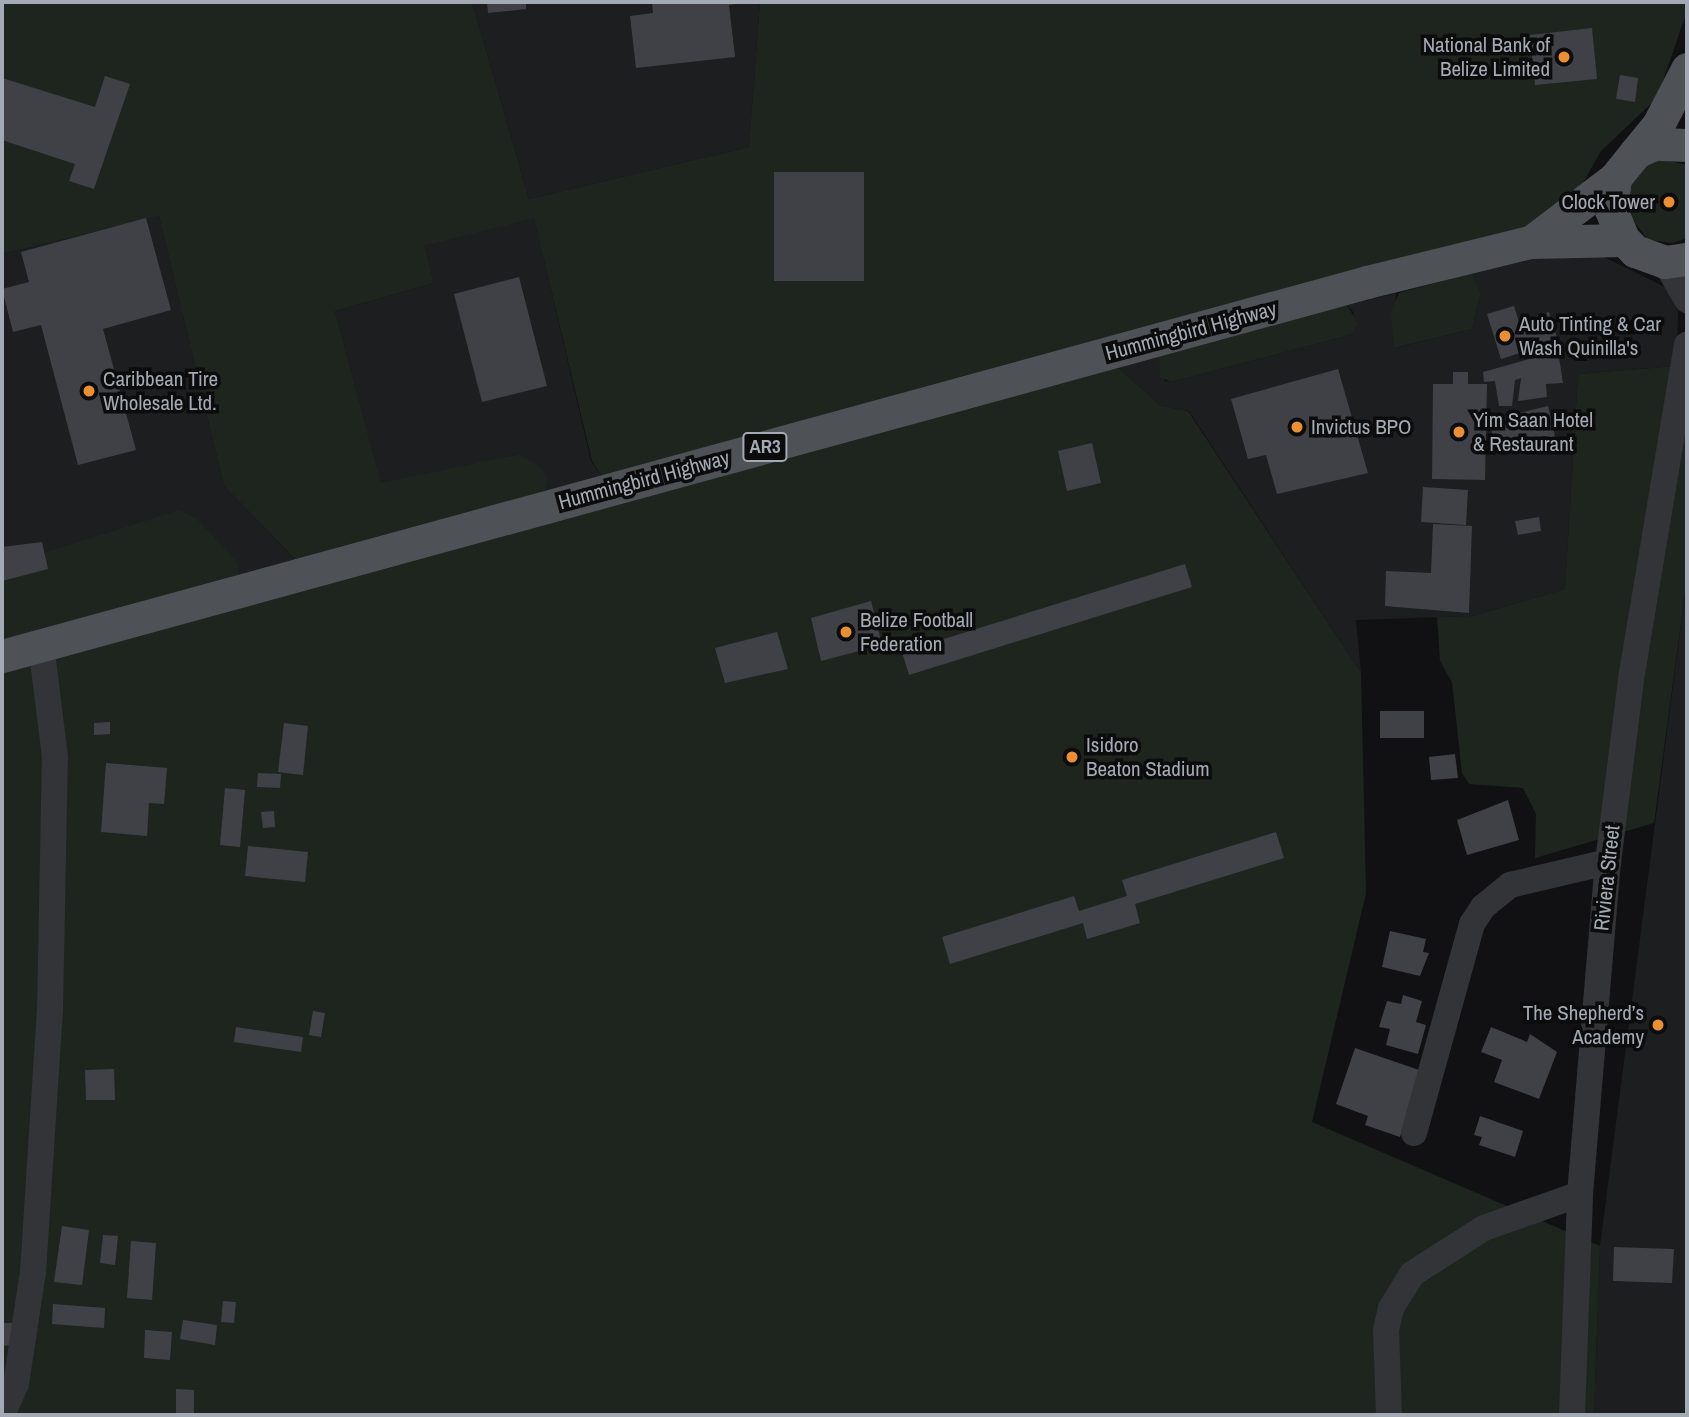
<!DOCTYPE html>
<meta charset="utf-8">
<style>
body{margin:0}
#map{position:relative;width:1689px;height:1417px;overflow:hidden;background:#111113;font-family:"Archivo Narrow",sans-serif}
div>[style]{position:absolute}
.built>*{inset:0;background:#1d1e1f}
.green>*{inset:0;background:#1e251e}
.building>*{inset:0;background:#404146}
.minor>*{height:26px;margin:-13px;padding:0 13px;transform-origin:13px;border-radius:13px;background:#323437}
.major>*{height:33px;margin:-16.5px;padding:0 16.5px;transform-origin:16.5px;border-radius:16.5px;background:#4e5156}
.dots>*{width:19px;height:19px;translate:-50% -50%;box-sizing:border-box;border:4px solid #0c0c0d;border-radius:50%}
span{translate:-50% -50%;white-space:nowrap;text-align:center;line-height:1.15;-webkit-text-stroke:7px #0c0c0d;paint-order:stroke}
.shield-label span{padding:2px 5px;background:#0c0c0d;border:2px solid;border-radius:5px;-webkit-text-stroke-width:0}
.shield-label{font-size:19px;color:#a3aab3;font-weight:700}
.poi-label{font-size:21px;color:#a3aab3}
.right{translate:-100% -50%;text-align:right}
.left{translate:0 -50%;text-align:left}
.street-label{font-size:21px;color:#a3aab3}
.frame{position:absolute;inset:0;border:4px solid #a3aab3;pointer-events:none}
</style>
<div id="map">
<div class="built">
<i style="clip-path:polygon(472px 2px,760px 2px,749px 147px,529px 199px)"></i>
<i style="clip-path:polygon(159px 216px,224px 486px,297px 561px,239px 576px,179px 511px,2px 566px,2px 254px)"></i>
<i style="clip-path:polygon(534px 217px,591px 461px,603px 478px,544px 494px,520px 454px,381px 484px,335px 311px,434px 283px,425px 246px)"></i>
<i style="clip-path:polygon(1547px 253px,1604px 257px,1667px 288px,1678px 311px,1677px 366px,1578px 374px,1565px 589px,1473px 616px,1356px 620px,1361px 673px,1189px 411px,1161px 406px,1115px 365px,1159px 353px,1165px 381px,1171px 382px,1350px 335px,1354px 313px,1347px 305px,1396px 293px,1395px 348px,1472px 329px,1481px 292px,1472px 273px)"></i>
<i style="clip-path:polygon(1687px 578px,1687px 1415px,1594px 1415px,1600px 1246px)"></i>
</div>
<div class="green">
<i style="clip-path:polygon(2px 2px,472px 2px,529px 199px,749px 147px,760px 2px,1687px 2px,1687px 11px,1657px 98px,1601px 151px,1580px 188px,1533px 226px,603px 478px,592px 461px,534px 218px,425px 246px,434px 283px,335px 311px,381px 483px,520px 454px,542px 469px,548px 479px,544px 494px,297px 561px,224px 486px,159px 216px,2px 254px)"></i>
<i style="clip-path:polygon(1661px 159px,1687px 165px,1687px 238px,1673px 243px,1648px 240px,1625px 209px,1628px 183px,1648px 164px)"></i>
<i style="clip-path:polygon(1472px 273px,1481px 292px,1472px 329px,1394px 348px,1391px 313px,1399px 293px)"></i>
<i style="clip-path:polygon(1347px 305px,1358px 324px,1350px 335px,1171px 382px,1160px 377px,1159px 353px)"></i>
<i style="clip-path:polygon(1115px 365px,1161px 406px,1188px 411px,1361px 673px,1366px 893px,1312px 1122px,1600px 1246px,1594px 1415px,2px 1415px,2px 670px)"></i>
<i style="clip-path:polygon(1677px 366px,1687px 396px,1687px 578px,1654px 823px,1535px 858px,1536px 814px,1523px 788px,1469px 784px,1462px 773px,1452px 682px,1440px 661px,1437px 617px,1473px 616px,1565px 589px,1578px 374px)"></i>
<i style="clip-path:polygon(179px 510px,197px 519px,238px 563px,239px 576px,2px 641px,2px 566px)"></i>
</div>
<div class="building">
<i style="clip-path:polygon(487px 2px,526px 2px,526px 9px,488px 13px)"></i>
<i style="clip-path:polygon(652px 2px,747px 2px,729px 5px,735px 57px,636px 68px,630px 16px,653px 13px)"></i>
<i style="clip-path:polygon(1592px 28px,1597px 79px,1535px 85px,1530px 35px)"></i>
<i style="clip-path:polygon(1620px 75px,1638px 78px,1635px 102px,1616px 99px)"></i>
<i style="clip-path:polygon(105px 76px,130px 84px,94px 189px,69px 181px,75px 164px,2px 140px,2px 78px,95px 107px)"></i>
<i style="clip-path:polygon(774px 172px,864px 172px,864px 281px,774px 281px)"></i>
<i style="clip-path:polygon(146px 218px,171px 310px,103px 329px,136px 450px,78px 465px,41px 325px,13px 332px,2px 289px,29px 282px,21px 252px)"></i>
<i style="clip-path:polygon(519px 277px,547px 386px,482px 402px,454px 294px)"></i>
<i style="clip-path:polygon(1514px 306px,1519px 322px,1549px 312px,1558px 341px,1501px 359px,1487px 314px)"></i>
<i style="clip-path:polygon(1558px 351px,1563px 383px,1546px 384px,1547px 397px,1518px 401px,1521px 378px,1515px 380px,1512px 406px,1499px 406px,1495px 381px,1484px 382px,1483px 372px)"></i>
<i style="clip-path:polygon(1338px 369px,1368px 473px,1277px 494px,1266px 455px,1248px 459px,1231px 399px)"></i>
<i style="clip-path:polygon(1453px 372px,1468px 372px,1468px 384px,1487px 384px,1485px 480px,1432px 479px,1433px 384px,1453px 384px)"></i>
<i style="clip-path:polygon(1548px 406px,1556px 441px,1497px 455px,1489px 420px)"></i>
<i style="clip-path:polygon(1092px 443px,1101px 483px,1067px 491px,1058px 451px)"></i>
<i style="clip-path:polygon(1423px 487px,1468px 490px,1466px 525px,1421px 522px)"></i>
<i style="clip-path:polygon(1539px 517px,1541px 531px,1518px 535px,1515px 521px)"></i>
<i style="clip-path:polygon(1433px 524px,1472px 526px,1469px 613px,1385px 606px,1386px 571px,1431px 573px)"></i>
<i style="clip-path:polygon(42px 542px,48px 569px,2px 581px,2px 547px)"></i>
<i style="clip-path:polygon(1185px 564px,1192px 587px,909px 675px,902px 652px)"></i>
<i style="clip-path:polygon(871px 601px,882px 645px,821px 661px,811px 618px)"></i>
<i style="clip-path:polygon(777px 632px,788px 669px,725px 683px,715px 648px)"></i>
<i style="clip-path:polygon(1380px 711px,1424px 711px,1424px 738px,1380px 738px)"></i>
<i style="clip-path:polygon(110px 722px,110px 734px,94px 735px,94px 723px)"></i>
<i style="clip-path:polygon(284px 723px,308px 726px,303px 775px,278px 772px)"></i>
<i style="clip-path:polygon(1455px 754px,1458px 778px,1431px 780px,1429px 757px)"></i>
<i style="clip-path:polygon(106px 763px,167px 768px,164px 804px,149px 803px,147px 836px,101px 832px)"></i>
<i style="clip-path:polygon(258px 773px,281px 774px,280px 788px,257px 787px)"></i>
<i style="clip-path:polygon(225px 788px,245px 790px,240px 847px,220px 845px)"></i>
<i style="clip-path:polygon(1508px 800px,1519px 840px,1467px 855px,1457px 820px)"></i>
<i style="clip-path:polygon(274px 811px,275px 827px,263px 828px,261px 812px)"></i>
<i style="clip-path:polygon(1276px 832px,1284px 858px,1135px 904px,1140px 923px,1087px 939px,1083px 923px,950px 964px,942px 937px,1074px 896px,1079px 911px,1127px 896px,1122px 880px)"></i>
<i style="clip-path:polygon(248px 846px,308px 852px,305px 882px,245px 876px)"></i>
<i style="clip-path:polygon(1390px 931px,1426px 939px,1423px 952px,1429px 953px,1420px 976px,1382px 967px)"></i>
<i style="clip-path:polygon(1403px 995px,1422px 1001px,1416px 1022px,1426px 1025px,1418px 1054px,1386px 1045px,1390px 1029px,1379px 1027px,1387px 1001px,1401px 1004px)"></i>
<i style="clip-path:polygon(313px 1011px,325px 1013px,321px 1037px,309px 1035px)"></i>
<i style="clip-path:polygon(236px 1027px,303px 1037px,301px 1052px,234px 1042px)"></i>
<i style="clip-path:polygon(1491px 1027px,1527px 1042px,1530px 1034px,1557px 1052px,1539px 1099px,1494px 1082px,1502px 1060px,1481px 1052px)"></i>
<i style="clip-path:polygon(1355px 1048px,1422px 1071px,1400px 1137px,1365px 1125px,1368px 1116px,1336px 1104px)"></i>
<i style="clip-path:polygon(114px 1069px,115px 1100px,86px 1100px,85px 1070px)"></i>
<i style="clip-path:polygon(1480px 1116px,1523px 1131px,1515px 1157px,1479px 1145px,1482px 1137px,1474px 1135px)"></i>
<i style="clip-path:polygon(62px 1226px,89px 1230px,82px 1285px,54px 1282px)"></i>
<i style="clip-path:polygon(103px 1235px,118px 1236px,115px 1265px,100px 1263px)"></i>
<i style="clip-path:polygon(131px 1241px,156px 1243px,152px 1300px,127px 1298px)"></i>
<i style="clip-path:polygon(1614px 1247px,1674px 1249px,1672px 1283px,1613px 1281px)"></i>
<i style="clip-path:polygon(223px 1301px,236px 1302px,234px 1323px,221px 1322px)"></i>
<i style="clip-path:polygon(53px 1304px,105px 1308px,104px 1328px,52px 1324px)"></i>
<i style="clip-path:polygon(183px 1320px,217px 1325px,215px 1345px,180px 1339px)"></i>
<i style="clip-path:polygon(2px 1323px,19px 1323px,19px 1345px,2px 1346px)"></i>
<i style="clip-path:polygon(145px 1330px,172px 1332px,170px 1360px,144px 1358px)"></i>
<i style="clip-path:polygon(176px 1389px,194px 1390px,194px 1415px,176px 1415px)"></i>
</div>
<div class="minor">
<i style="left:1665px;top:262px;width:44px;rotate:59.9deg"></i>
<i style="left:1414px;top:1133px;width:217px;rotate:-74.5deg"></i>
<i style="left:1472px;top:924px;width:20px;rotate:-57deg"></i>
<i style="left:1483px;top:907px;width:35px;rotate:-39deg"></i>
<i style="left:1510px;top:885px;width:101px;rotate:-13.2deg"></i>
<i style="left:2px;top:1415px;width:34px;rotate:-66deg"></i>
<i style="left:16px;top:1384px;width:113px;rotate:-81.4deg"></i>
<i style="left:33px;top:1272px;width:262px;rotate:-86.3deg"></i>
<i style="left:50px;top:1011px;width:254px;rotate:-88.9deg"></i>
<i style="left:55px;top:757px;width:113px;rotate:-97.1deg"></i>
<i style="left:1389px;top:1415px;width:85px;rotate:-92deg"></i>
<i style="left:1386px;top:1330px;width:23px;rotate:-77deg"></i>
<i style="left:1391px;top:1308px;width:40px;rotate:-58deg"></i>
<i style="left:1412px;top:1274px;width:85px;rotate:-32.6deg"></i>
<i style="left:1484px;top:1228px;width:102px;rotate:-19.5deg"></i>
<i style="left:1572px;top:1415px;width:221px;rotate:-87.9deg"></i>
<i style="left:1580px;top:1194px;width:333px;rotate:-85.2deg"></i>
<i style="left:1608px;top:862px;width:191px;rotate:-82.8deg"></i>
<i style="left:1632px;top:673px;width:333px;rotate:-80.5deg"></i>
</div>
<div class="major">
<i style="left:1687px;top:145px;width:33px;rotate:-178deg"></i>
<i style="left:1654px;top:144px;width:20px;rotate:156deg"></i>
<i style="left:1636px;top:152px;width:33px;rotate:129deg"></i>
<i style="left:1615px;top:178px;width:32px;rotate:97deg"></i>
<i style="left:1611px;top:210px;width:33px;rotate:67deg"></i>
<i style="left:1624px;top:240px;width:16px;rotate:45deg"></i>
<i style="left:1635px;top:251px;width:32px;rotate:20deg"></i>
<i style="left:1665px;top:262px;width:22px;rotate:-8deg"></i>
<i style="left:1636px;top:152px;width:35px;rotate:-51deg"></i>
<i style="left:1658px;top:125px;width:63px;rotate:-62.6deg"></i>
<i style="left:1535px;top:239px;width:101px;rotate:-37.3deg"></i>
<i style="left:2px;top:656px;width:1415px;rotate:-15.32deg"></i>
<i style="left:1367px;top:282px;width:168px;rotate:-13.8deg"></i>
<i style="left:1530px;top:242px;width:94px;rotate:-1.2deg"></i>
</div>
<div class="dots">
<i style="left:1564px;top:57px;background:#ea8f32"></i>
<i style="left:1669px;top:202px;background:#ea8f32"></i>
<i style="left:1505px;top:336px;background:#ea8f32"></i>
<i style="left:89px;top:391px;background:#ea8f32"></i>
<i style="left:1297px;top:427px;background:#ea8f32"></i>
<i style="left:1459px;top:432px;background:#ea8f32"></i>
<i style="left:846px;top:632px;background:#ea8f32"></i>
<i style="left:1072px;top:757px;background:#ea8f32"></i>
<i style="left:1658px;top:1025px;background:#ea8f32"></i>
</div>
<div class="shield-label">
<span style="left:765px;top:447px">AR3</span>
</div>
<div class="poi-label">
<span class="right" style="left:1550px;top:57px">National Bank of<br>Belize Limited</span>
<span class="right" style="left:1655px;top:202px">Clock Tower</span>
<span class="left" style="left:1519px;top:336px">Auto Tinting &amp; Car<br>Wash Quinilla's</span>
<span class="left" style="left:103px;top:391px">Caribbean Tire<br>Wholesale Ltd.</span>
<span class="left" style="left:1473px;top:432px">Yim Saan Hotel<br>&amp; Restaurant</span>
<span class="left" style="left:1311px;top:427px">Invictus BPO</span>
<span class="left" style="left:860px;top:632px">Belize Football<br>Federation</span>
<span class="left" style="left:1086px;top:757px">Isidoro<br>Beaton Stadium</span>
<span class="right" style="left:1644px;top:1025px">The Shepherd’s<br>Academy</span>
</div>
<div class="street-label">
<span style="left:1191px;top:331px;rotate:-15deg">Hummingbird Highway</span>
<span style="left:644px;top:480px;rotate:-15deg">Hummingbird Highway</span>
<span style="left:1607px;top:878px;rotate:-84deg">Riviera Street</span>
</div>
<div class="frame"></div>
</div>
